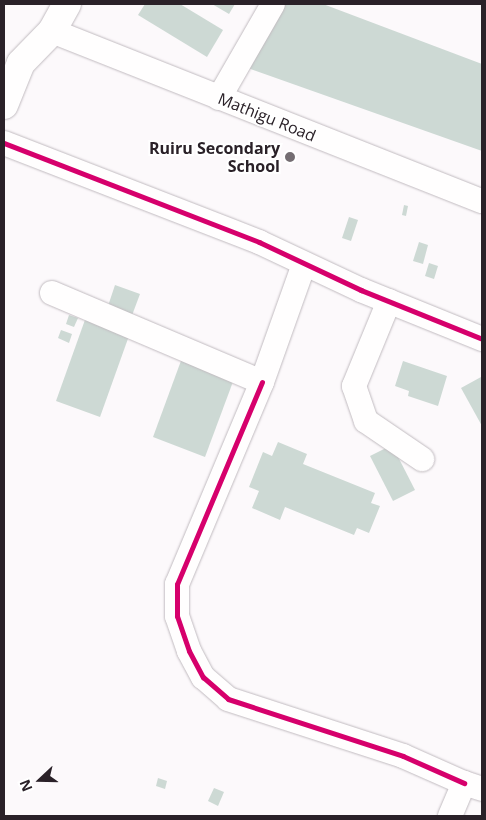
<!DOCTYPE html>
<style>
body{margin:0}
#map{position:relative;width:486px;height:820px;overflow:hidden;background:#fcf9fb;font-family:"Open Sans",sans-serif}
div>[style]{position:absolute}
.building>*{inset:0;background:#cdd9d4}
.roads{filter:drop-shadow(0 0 1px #c1bbc0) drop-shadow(0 0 1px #c1bbc0)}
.street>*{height:24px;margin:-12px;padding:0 12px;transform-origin:12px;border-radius:12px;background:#fffefe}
.secondary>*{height:28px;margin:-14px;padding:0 14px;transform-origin:14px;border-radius:14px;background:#fffefe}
.cycleway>*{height:5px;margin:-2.5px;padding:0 2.5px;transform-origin:2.5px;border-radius:2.5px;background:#d6006c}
.dots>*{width:14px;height:14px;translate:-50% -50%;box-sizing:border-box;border:2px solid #fff;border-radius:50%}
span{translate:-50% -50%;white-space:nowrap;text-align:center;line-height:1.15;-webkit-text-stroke:4px #fff;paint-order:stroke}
.street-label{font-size:16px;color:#2a2128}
.poi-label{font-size:16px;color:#2a2128;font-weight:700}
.right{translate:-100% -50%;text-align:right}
.frame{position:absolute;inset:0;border:5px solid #2a2128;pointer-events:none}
.north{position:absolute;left:15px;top:755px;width:50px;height:50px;-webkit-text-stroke:4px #fff;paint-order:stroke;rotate:249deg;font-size:14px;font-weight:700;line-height:20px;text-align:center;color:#2a2128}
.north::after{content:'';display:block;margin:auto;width:18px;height:22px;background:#2a2128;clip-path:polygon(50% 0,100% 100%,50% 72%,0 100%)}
</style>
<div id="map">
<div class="building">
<i style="clip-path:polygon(145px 4px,180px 4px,223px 30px,207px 57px,138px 15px)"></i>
<i style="clip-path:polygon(212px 4px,235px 4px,229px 14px)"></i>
<i style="clip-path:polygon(276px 4px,323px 4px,482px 64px,482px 151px,245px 67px)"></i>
<i style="clip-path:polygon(404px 205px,408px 206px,406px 216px,402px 215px)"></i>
<i style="clip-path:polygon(349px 217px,358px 220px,351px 241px,342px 238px)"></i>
<i style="clip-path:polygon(419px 242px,428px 245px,423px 264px,413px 261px)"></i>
<i style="clip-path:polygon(429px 263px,438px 266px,434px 279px,425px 276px)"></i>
<i style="clip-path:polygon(115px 285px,140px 294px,131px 318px,107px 309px)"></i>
<i style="clip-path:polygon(69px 315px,78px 318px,74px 327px,66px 324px)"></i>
<i style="clip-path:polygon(86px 317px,130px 333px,100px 417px,56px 401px)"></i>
<i style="clip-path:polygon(61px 330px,72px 334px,69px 343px,58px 338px)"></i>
<i style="clip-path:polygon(182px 358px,234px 379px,205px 457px,153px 437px)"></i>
<i style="clip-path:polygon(403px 361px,447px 376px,438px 406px,408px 396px,409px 391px,395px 386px)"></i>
<i style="clip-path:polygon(481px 377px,482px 379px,482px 426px,461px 388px)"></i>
<i style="clip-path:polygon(278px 442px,307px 454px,303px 464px,375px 493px,371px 503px,380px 506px,369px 533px,357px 528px,354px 535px,285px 507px,280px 520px,252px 508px,259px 491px,249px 487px,263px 452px,272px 456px)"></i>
<i style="clip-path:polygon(392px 445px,415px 490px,393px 501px,370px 456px)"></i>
<i style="clip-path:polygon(158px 778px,167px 781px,165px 789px,156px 786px)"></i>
<i style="clip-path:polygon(214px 788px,224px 792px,218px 806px,208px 801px)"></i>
</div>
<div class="roads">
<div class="street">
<i style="left:52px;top:31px;width:462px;rotate:21.6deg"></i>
<i style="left:219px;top:98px;width:108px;rotate:-60.1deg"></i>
<i style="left:4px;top:143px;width:274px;rotate:21.2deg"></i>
<i style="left:259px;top:242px;width:113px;rotate:25.2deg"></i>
<i style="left:361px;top:290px;width:131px;rotate:22deg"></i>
<i style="left:52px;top:293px;width:228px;rotate:23deg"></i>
<i style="left:262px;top:382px;width:125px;rotate:-70.4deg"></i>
<i style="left:389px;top:301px;width:92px;rotate:112.4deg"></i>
<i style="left:354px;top:386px;width:37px;rotate:71deg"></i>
<i style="left:366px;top:421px;width:68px;rotate:34.2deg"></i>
<i style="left:262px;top:382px;width:219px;rotate:112.8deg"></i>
<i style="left:177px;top:584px;width:32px;rotate:90deg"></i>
<i style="left:177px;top:616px;width:37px;rotate:71deg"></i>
<i style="left:189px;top:651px;width:30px;rotate:62deg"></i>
<i style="left:203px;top:677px;width:33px;rotate:41deg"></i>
<i style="left:228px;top:699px;width:184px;rotate:18deg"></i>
<i style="left:403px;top:756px;width:67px;rotate:23.9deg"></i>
<i style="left:450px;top:816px;width:36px;rotate:-67deg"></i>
<i style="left:464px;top:783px;width:19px;rotate:18deg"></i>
</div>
<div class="secondary">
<i style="left:4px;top:105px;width:45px;rotate:-68deg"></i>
<i style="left:21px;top:63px;width:45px;rotate:-45.9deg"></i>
<i style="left:52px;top:31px;width:31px;rotate:-61deg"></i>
</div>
</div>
<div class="cycleway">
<i style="left:4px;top:143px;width:274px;rotate:21.2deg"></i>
<i style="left:259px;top:242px;width:113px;rotate:25.2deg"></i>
<i style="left:361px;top:290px;width:131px;rotate:22deg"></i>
<i style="left:262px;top:382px;width:219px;rotate:112.8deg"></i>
<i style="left:177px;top:584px;width:32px;rotate:90deg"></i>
<i style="left:177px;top:616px;width:37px;rotate:71deg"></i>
<i style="left:189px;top:651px;width:30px;rotate:62deg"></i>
<i style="left:203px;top:677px;width:33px;rotate:41deg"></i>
<i style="left:228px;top:699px;width:184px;rotate:18deg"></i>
<i style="left:403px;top:756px;width:67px;rotate:23.9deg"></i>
</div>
<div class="dots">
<i style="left:290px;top:157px;background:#746d72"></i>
</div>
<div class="street-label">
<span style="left:267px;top:117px;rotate:22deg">Mathigu Road</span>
</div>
<div class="poi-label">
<span class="right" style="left:280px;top:157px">Ruiru Secondary<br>School</span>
</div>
<div class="frame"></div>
<div class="north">N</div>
</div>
